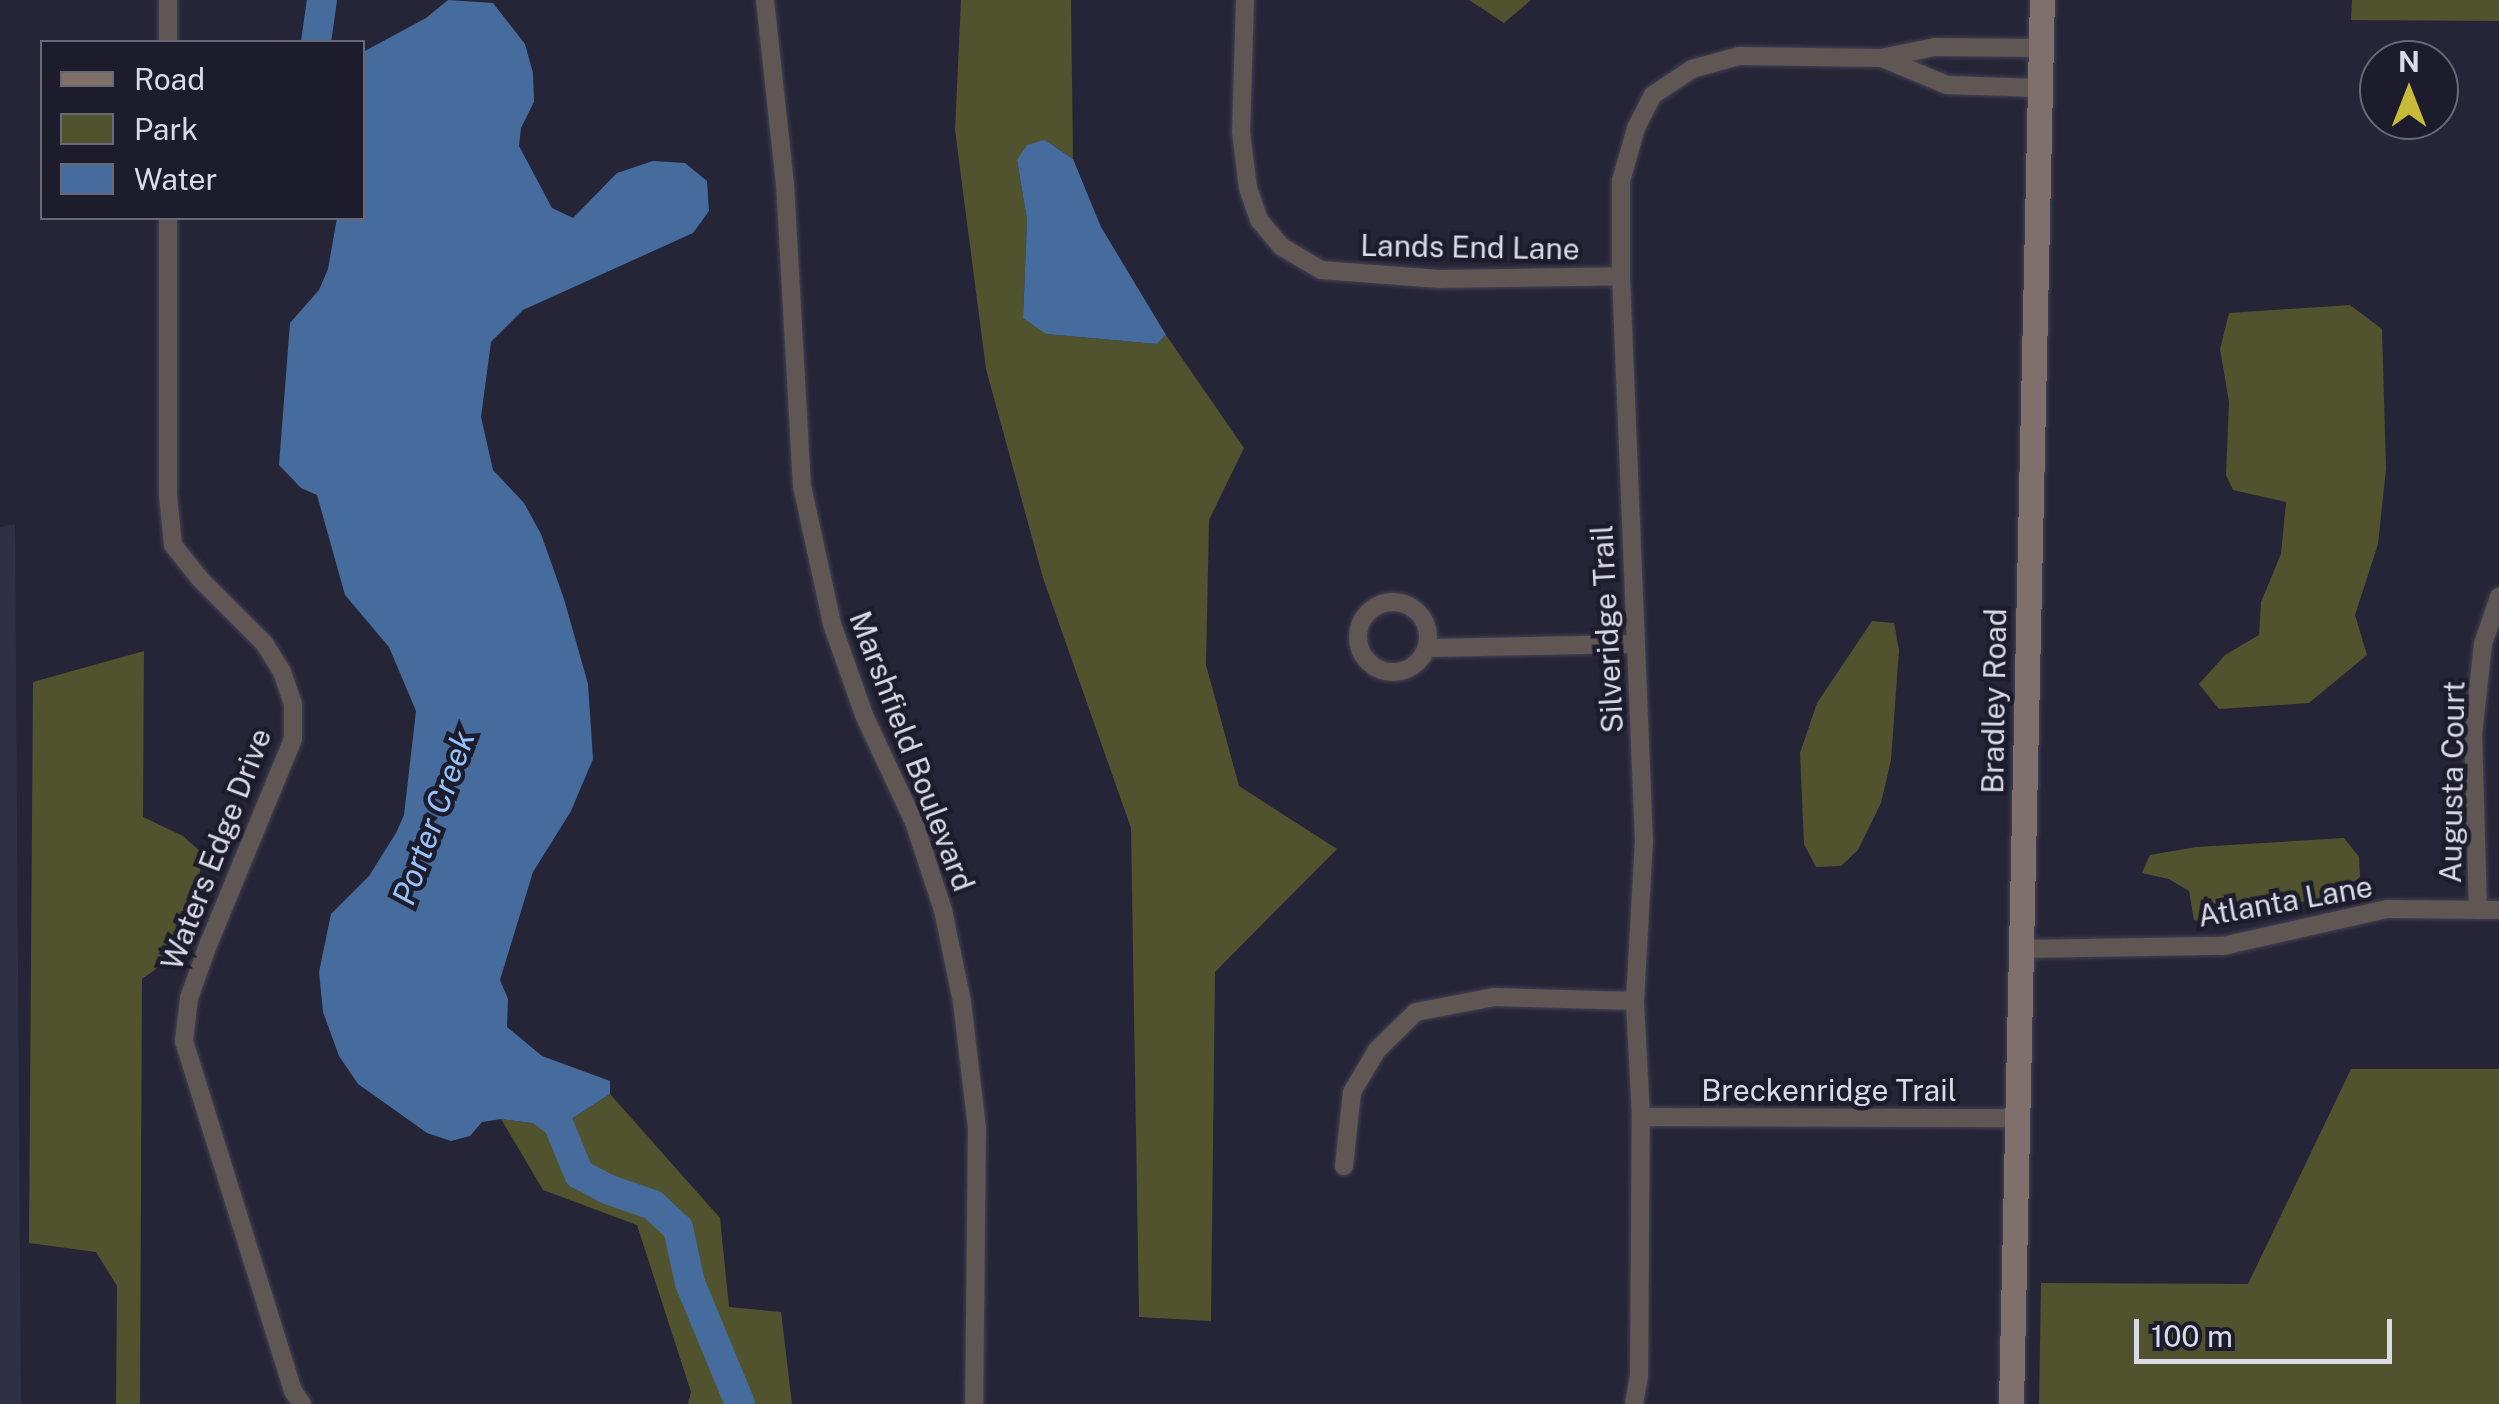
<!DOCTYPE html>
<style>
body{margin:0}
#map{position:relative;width:2499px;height:1404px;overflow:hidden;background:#252537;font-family:"Public Sans",sans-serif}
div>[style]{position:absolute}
.built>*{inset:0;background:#2f2f46}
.green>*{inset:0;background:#50532d}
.water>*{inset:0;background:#456c9d}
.river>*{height:30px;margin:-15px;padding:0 15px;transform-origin:15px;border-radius:15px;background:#456c9d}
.roads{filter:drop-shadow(0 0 2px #424253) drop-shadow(0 0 2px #424253)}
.street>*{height:18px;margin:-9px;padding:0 9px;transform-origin:9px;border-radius:9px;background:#605653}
.street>.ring{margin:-9px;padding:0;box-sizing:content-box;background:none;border:18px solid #605653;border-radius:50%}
.secondary>*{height:25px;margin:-12.5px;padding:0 12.5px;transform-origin:12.5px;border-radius:12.5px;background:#80706b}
span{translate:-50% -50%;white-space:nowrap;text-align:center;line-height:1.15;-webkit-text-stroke:9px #1c1c2c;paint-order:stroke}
.street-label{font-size:30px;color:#dbdbe7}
.water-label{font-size:32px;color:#95c3fd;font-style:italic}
.legend{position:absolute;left:40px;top:40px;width:325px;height:180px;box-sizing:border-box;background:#1c1c2c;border:2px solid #686877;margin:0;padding:12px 18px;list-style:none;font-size:30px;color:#dbdbe7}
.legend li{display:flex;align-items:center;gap:20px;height:50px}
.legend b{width:50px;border:2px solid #686877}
.north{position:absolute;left:2359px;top:40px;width:100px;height:100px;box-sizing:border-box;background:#1c1c2c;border:2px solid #686877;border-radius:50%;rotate:0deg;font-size:28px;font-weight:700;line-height:40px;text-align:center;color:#dbdbe7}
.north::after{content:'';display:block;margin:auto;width:35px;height:45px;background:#caba39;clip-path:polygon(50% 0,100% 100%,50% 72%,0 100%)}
.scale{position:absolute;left:2134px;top:1319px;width:258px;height:45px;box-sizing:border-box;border:5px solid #dbdbe7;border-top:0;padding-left:12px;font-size:30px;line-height:35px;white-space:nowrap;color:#dbdbe7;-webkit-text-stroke:8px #1c1c2c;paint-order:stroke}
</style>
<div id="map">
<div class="built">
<i style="clip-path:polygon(15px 524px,21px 1404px,0 1404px,0 527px)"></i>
</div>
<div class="green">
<i style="clip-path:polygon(961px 0,1071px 0,1073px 159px,1045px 140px,1017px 160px,1027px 220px,1023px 317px,1046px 334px,1157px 344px,1166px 335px,1244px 448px,1209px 520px,1206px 665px,1239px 786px,1337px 849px,1215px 972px,1211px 1321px,1139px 1317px,1131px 828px,1043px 578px,986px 369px,955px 130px)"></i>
<i style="clip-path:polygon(1469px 0,1531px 0,1504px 23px)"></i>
<i style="clip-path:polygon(2352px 0,2499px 0,2499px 21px,2351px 20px)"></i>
<i style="clip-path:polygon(2350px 305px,2382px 329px,2386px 469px,2378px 544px,2355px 615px,2367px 655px,2309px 703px,2219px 709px,2199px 684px,2225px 655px,2259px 635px,2261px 602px,2281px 554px,2286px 502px,2233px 490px,2226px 475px,2229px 402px,2220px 349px,2229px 313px)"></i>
<i style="clip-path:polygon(1872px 621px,1894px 623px,1899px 650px,1891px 760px,1881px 803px,1858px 850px,1841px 866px,1816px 867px,1804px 844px,1800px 753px,1817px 703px)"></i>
<i style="clip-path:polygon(144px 651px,143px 817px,183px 836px,202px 853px,195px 916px,185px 948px,142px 979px,140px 1404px,116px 1404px,117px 1286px,96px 1252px,29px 1243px,33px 682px)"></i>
<i style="clip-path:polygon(2344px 838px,2359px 857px,2360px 877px,2340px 893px,2214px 923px,2194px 920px,2189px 891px,2169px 879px,2142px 873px,2150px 855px,2196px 847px)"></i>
<i style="clip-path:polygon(2351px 1069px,2499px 1069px,2499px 1404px,2039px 1404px,2041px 1283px,2248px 1284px)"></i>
<i style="clip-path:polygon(610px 1094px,720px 1218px,729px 1307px,781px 1312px,792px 1404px,688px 1404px,691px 1392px,637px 1225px,543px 1190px,501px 1119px,547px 1125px,568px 1121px)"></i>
</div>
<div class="water">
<i style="clip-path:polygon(448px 0,493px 3px,525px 44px,533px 73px,534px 102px,521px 128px,519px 146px,552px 208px,573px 218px,617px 173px,653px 161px,685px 163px,707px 181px,709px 211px,693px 233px,523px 310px,491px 342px,481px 417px,493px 470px,524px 503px,541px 534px,564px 599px,588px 684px,593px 759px,571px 811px,533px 872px,500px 980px,508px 999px,507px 1027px,542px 1056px,610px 1081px,610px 1094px,568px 1121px,547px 1125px,501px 1119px,482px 1122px,470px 1136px,451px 1141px,427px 1133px,358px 1084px,339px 1056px,323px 1012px,319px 972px,331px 914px,369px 876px,396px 833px,404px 815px,416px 711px,389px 647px,345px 595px,317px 495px,301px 488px,279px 465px,290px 323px,319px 290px,328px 269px,337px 218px,362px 218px,363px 52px,426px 18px)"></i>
<i style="clip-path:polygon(1045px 140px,1073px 159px,1101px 227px,1166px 335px,1157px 344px,1046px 334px,1023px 318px,1027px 220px,1017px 160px,1027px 145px)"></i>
</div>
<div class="river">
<i style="left:316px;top:42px;width:42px;rotate:-81.9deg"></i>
<i style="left:526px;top:1099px;width:40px;rotate:37deg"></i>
<i style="left:558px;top:1123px;width:55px;rotate:67.6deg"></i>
<i style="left:579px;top:1174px;width:32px;rotate:28deg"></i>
<i style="left:607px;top:1189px;width:49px;rotate:19.2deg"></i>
<i style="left:653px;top:1205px;width:34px;rotate:43deg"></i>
<i style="left:678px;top:1228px;width:56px;rotate:77.7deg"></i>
<i style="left:690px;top:1283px;width:131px;rotate:67.5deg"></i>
</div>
<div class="roads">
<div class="street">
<i style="left:168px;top:0;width:42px;rotate:90deg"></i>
<i style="left:765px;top:0;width:184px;rotate:83.8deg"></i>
<i style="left:785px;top:183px;width:303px;rotate:86.8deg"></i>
<i style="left:802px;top:486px;width:141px;rotate:77.7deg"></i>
<i style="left:832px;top:624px;width:96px;rotate:70.6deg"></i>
<i style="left:864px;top:715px;width:118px;rotate:65deg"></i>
<i style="left:914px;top:822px;width:93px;rotate:71.8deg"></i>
<i style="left:943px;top:910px;width:94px;rotate:78.3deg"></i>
<i style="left:962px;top:1002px;width:127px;rotate:83.2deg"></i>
<i style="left:977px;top:1128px;width:276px;rotate:90.6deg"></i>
<i style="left:1245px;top:0;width:132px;rotate:91.7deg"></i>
<i style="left:1241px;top:132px;width:56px;rotate:82.9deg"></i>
<i style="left:1248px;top:188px;width:34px;rotate:71deg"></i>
<i style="left:1259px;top:220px;width:35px;rotate:50deg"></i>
<i style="left:1282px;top:247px;width:45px;rotate:30.5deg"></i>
<i style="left:1321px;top:270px;width:119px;rotate:4.3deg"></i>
<i style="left:1440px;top:279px;width:181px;rotate:-0.9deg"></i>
<i style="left:1882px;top:58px;width:70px;rotate:22.6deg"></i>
<i style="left:1947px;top:85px;width:93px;rotate:1.8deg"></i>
<i style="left:168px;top:218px;width:277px;rotate:90deg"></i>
<i style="left:168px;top:495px;width:50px;rotate:84.3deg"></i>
<i style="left:173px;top:545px;width:43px;rotate:51.5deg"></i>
<i style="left:200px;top:579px;width:91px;rotate:45deg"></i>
<i style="left:264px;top:643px;width:34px;rotate:58deg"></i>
<i style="left:282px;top:672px;width:34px;rotate:71deg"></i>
<i style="left:293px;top:704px;width:35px;rotate:90deg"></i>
<i style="left:293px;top:739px;width:223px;rotate:112.4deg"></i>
<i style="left:208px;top:945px;width:56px;rotate:109.7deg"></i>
<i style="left:189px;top:998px;width:43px;rotate:96.6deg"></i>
<i style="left:184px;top:1041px;width:367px;rotate:72.7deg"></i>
<i style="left:293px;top:1391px;width:16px;rotate:55deg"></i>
<i class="ring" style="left:1358px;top:602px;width:52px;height:52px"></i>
<i style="left:1427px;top:648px;width:209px;rotate:-1.1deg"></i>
<i style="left:2478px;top:910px;width:175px;rotate:-91.6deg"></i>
<i style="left:2473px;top:735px;width:92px;rotate:-83.7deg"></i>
<i style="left:2483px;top:644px;width:50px;rotate:-71.2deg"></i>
<i style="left:2021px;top:949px;width:202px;rotate:-0.9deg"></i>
<i style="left:2223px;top:946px;width:168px;rotate:-12.7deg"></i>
<i style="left:2387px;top:909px;width:112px;rotate:0.5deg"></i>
<i style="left:1641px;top:1117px;width:377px;rotate:0.2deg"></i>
<i style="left:1344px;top:1166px;width:74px;rotate:-83.8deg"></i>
<i style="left:1352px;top:1092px;width:49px;rotate:-59.2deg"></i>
<i style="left:1377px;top:1050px;width:54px;rotate:-44.3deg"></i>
<i style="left:1416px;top:1012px;width:79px;rotate:-10.9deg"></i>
<i style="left:1494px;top:997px;width:141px;rotate:1.6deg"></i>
<i style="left:1634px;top:1404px;width:28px;rotate:-80deg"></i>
<i style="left:1639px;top:1376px;width:259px;rotate:-89.6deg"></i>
<i style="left:1641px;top:1117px;width:116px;rotate:-93deg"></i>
<i style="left:1635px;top:1001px;width:159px;rotate:-86.8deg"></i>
<i style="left:1644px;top:842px;width:566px;rotate:-92.33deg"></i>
<i style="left:1621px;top:276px;width:95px;rotate:-90deg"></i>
<i style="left:1621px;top:181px;width:55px;rotate:-74.2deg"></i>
<i style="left:1636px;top:128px;width:37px;rotate:-63deg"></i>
<i style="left:1653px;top:95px;width:47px;rotate:-33.7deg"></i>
<i style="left:1692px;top:69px;width:49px;rotate:-15.5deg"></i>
<i style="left:1739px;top:56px;width:142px;rotate:0.8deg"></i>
<i style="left:1881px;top:58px;width:55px;rotate:-11.5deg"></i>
<i style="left:1935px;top:47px;width:105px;rotate:0.5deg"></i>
</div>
<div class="secondary">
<i style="left:2011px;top:1404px;width:1404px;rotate:-88.74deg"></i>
</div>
</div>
<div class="street-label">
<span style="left:1470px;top:247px;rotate:1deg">Lands End Lane</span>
<span style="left:1607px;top:629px;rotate:-93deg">Silveridge Trail</span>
<span style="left:1994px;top:701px;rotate:-89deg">Bradley Road</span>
<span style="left:912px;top:751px;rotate:69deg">Marshfield Boulevard</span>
<span style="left:2452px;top:782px;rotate:-89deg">Augusta Court</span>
<span style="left:216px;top:849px;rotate:-69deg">Waters Edge Drive</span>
<span style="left:2285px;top:901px;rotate:-10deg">Atlanta Lane</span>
<span style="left:1829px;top:1090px">Breckenridge Trail</span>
</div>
<div class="water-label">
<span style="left:434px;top:818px;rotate:-70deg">Porter Creek</span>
</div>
<ul class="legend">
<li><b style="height:12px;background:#80706b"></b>Road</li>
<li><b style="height:28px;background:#50532d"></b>Park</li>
<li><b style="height:28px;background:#456c9d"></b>Water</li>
</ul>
<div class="north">N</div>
<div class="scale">100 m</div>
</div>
